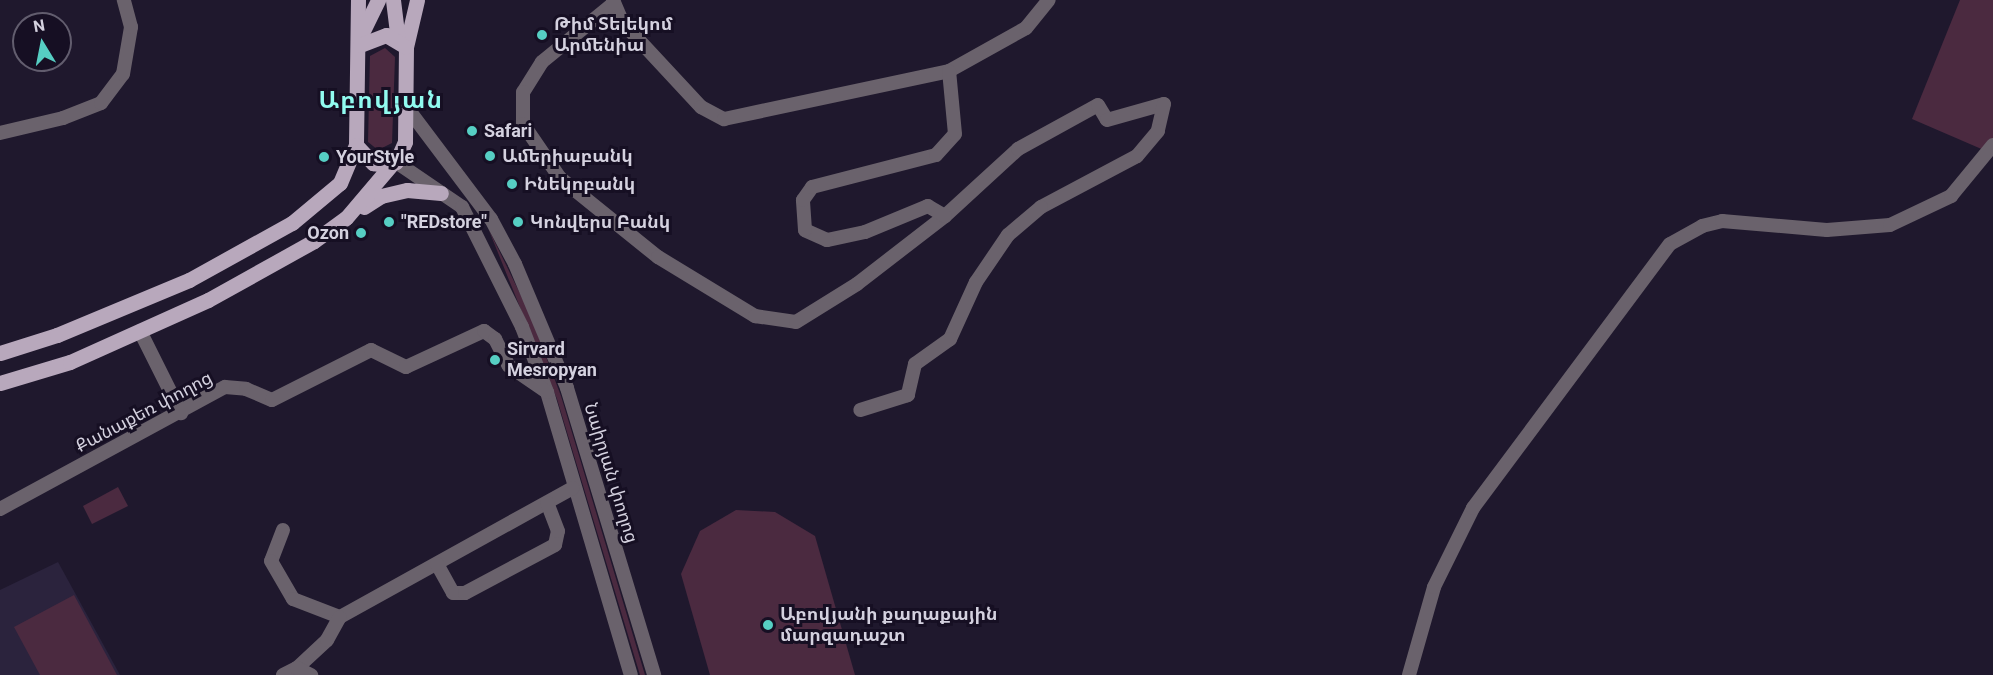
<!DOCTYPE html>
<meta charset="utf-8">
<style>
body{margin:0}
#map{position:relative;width:1993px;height:675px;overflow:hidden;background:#1f182d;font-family:Roboto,"Noto Sans Armenian",sans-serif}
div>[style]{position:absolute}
.built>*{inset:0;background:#2b233d}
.green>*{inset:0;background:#4b2a40}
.minor>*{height:14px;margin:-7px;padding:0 7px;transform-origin:7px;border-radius:7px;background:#6a626c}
.major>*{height:15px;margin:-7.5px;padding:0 7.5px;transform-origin:7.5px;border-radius:7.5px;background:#b8a8bc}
.dots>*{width:16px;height:16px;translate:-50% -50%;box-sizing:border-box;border:3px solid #160f23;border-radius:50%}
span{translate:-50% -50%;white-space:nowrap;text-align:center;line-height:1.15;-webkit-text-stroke:6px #160f23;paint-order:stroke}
.poi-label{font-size:18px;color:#d4d1df;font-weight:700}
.left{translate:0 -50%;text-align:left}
.right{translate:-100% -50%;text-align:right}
.street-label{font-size:18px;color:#d4d1df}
.district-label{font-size:24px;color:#91fbf0;font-weight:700;letter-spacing:1.5px}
.north{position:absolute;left:12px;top:12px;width:60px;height:60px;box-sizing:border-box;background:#160f23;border:2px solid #625d6e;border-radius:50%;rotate:350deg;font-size:16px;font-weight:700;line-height:24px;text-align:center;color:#d4d1df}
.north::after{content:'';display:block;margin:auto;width:21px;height:27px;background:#56cec3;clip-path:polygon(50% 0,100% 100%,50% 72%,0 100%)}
</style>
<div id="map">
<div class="built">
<i style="clip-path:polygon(58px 562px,120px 675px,0 675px,0 590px)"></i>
</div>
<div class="green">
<i style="clip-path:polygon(1960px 0,1993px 0,1993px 154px,1912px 119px)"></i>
<i style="clip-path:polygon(385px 48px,395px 57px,392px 143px,378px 150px,368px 142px,370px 56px)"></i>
<i style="clip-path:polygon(488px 228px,529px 312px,561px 396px,645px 675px,640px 675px,557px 399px)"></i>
<i style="clip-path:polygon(118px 487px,128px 506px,92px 524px,83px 506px)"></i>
<i style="clip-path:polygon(736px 510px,775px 512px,815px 536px,855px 675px,710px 675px,681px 574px,700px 531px)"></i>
<i style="clip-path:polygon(74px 595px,117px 675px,40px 675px,14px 627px)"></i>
</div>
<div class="minor">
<i style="left:613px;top:0;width:25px;rotate:67deg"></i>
<i style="left:623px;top:23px;width:115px;rotate:47.1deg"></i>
<i style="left:701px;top:107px;width:26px;rotate:28deg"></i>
<i style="left:724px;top:119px;width:230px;rotate:-12deg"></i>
<i style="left:949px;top:71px;width:88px;rotate:-29.2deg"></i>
<i style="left:1026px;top:28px;width:36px;rotate:-51deg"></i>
<i style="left:614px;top:3px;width:93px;rotate:140.7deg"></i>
<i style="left:542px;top:62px;width:36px;rotate:122deg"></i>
<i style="left:523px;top:92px;width:32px;rotate:90deg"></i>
<i style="left:523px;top:124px;width:65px;rotate:55.6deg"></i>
<i style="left:560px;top:178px;width:126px;rotate:38.9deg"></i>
<i style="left:658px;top:257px;width:114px;rotate:31.3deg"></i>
<i style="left:755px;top:316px;width:41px;rotate:8.3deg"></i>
<i style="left:796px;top:322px;width:72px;rotate:-31.9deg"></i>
<i style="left:857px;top:284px;width:111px;rotate:-37.7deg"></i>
<i style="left:945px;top:216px;width:99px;rotate:-42.5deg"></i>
<i style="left:1018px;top:149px;width:91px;rotate:-28.8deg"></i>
<i style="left:1098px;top:105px;width:17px;rotate:59deg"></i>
<i style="left:1107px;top:120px;width:59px;rotate:-15.7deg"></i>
<i style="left:1164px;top:104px;width:28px;rotate:103deg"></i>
<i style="left:1158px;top:131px;width:33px;rotate:130deg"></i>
<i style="left:1137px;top:156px;width:109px;rotate:152deg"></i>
<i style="left:1041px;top:207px;width:43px;rotate:139.7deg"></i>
<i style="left:1008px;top:235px;width:57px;rotate:124.2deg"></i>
<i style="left:976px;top:282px;width:63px;rotate:114.5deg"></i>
<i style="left:950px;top:339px;width:43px;rotate:144.5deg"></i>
<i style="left:915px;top:364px;width:32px;rotate:103deg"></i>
<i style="left:908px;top:395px;width:50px;rotate:162.6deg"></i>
<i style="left:405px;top:105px;width:143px;rotate:53deg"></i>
<i style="left:491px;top:219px;width:51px;rotate:61.9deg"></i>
<i style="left:515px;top:264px;width:134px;rotate:67.2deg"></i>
<i style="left:567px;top:388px;width:300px;rotate:73.1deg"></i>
<i style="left:0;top:133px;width:65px;rotate:-13.4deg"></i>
<i style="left:63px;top:118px;width:41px;rotate:-21.5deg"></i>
<i style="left:101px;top:103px;width:36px;rotate:-53deg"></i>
<i style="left:123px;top:74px;width:48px;rotate:-80.3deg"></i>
<i style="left:131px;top:27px;width:28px;rotate:-105deg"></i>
<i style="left:396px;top:162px;width:80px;rotate:34.3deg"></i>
<i style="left:462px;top:207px;width:134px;rotate:63.4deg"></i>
<i style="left:522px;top:327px;width:70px;rotate:69deg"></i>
<i style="left:547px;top:392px;width:295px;rotate:73.5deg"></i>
<i style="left:945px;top:216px;width:20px;rotate:-150deg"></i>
<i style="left:928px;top:206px;width:68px;rotate:157.6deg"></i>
<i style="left:865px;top:232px;width:39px;rotate:168deg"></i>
<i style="left:827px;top:240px;width:24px;rotate:-156deg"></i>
<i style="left:805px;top:230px;width:30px;rotate:-94deg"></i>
<i style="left:803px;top:200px;width:16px;rotate:-55deg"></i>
<i style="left:812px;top:187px;width:128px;rotate:-14.5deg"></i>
<i style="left:936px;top:155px;width:28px;rotate:-48deg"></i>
<i style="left:955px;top:134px;width:63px;rotate:-95.4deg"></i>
<i style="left:140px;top:331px;width:92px;rotate:63.4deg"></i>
<i style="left:0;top:509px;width:256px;rotate:-28.5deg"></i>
<i style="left:225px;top:387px;width:21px;rotate:5deg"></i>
<i style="left:246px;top:389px;width:28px;rotate:23deg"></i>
<i style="left:272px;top:400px;width:111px;rotate:-26.8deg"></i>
<i style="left:371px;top:350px;width:39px;rotate:26deg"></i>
<i style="left:406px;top:367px;width:86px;rotate:-24.8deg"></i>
<i style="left:484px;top:331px;width:14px;rotate:36deg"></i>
<i style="left:495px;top:339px;width:30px;rotate:63deg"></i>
<i style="left:509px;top:366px;width:46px;rotate:34.4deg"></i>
<i style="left:283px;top:530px;width:33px;rotate:111deg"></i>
<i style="left:271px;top:561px;width:44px;rotate:59.9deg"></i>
<i style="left:293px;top:599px;width:50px;rotate:21deg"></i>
<i style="left:340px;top:617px;width:266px;rotate:-29deg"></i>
<i style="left:437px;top:564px;width:33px;rotate:61deg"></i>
<i style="left:453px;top:593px;width:12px"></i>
<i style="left:465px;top:593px;width:102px;rotate:-28.1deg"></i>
<i style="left:555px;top:545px;width:14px;rotate:-78deg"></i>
<i style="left:558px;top:531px;width:30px;rotate:-111deg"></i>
<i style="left:297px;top:668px;width:41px;rotate:-43deg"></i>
<i style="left:327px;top:640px;width:26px;rotate:-61deg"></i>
<i style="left:283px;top:675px;width:16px;rotate:-27deg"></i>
<i style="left:297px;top:668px;width:16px;rotate:27deg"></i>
<i style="left:1409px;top:675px;width:91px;rotate:-74.1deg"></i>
<i style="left:1434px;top:587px;width:88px;rotate:-63.7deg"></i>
<i style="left:1473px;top:508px;width:329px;rotate:-53.3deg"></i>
<i style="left:1670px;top:244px;width:37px;rotate:-29deg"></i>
<i style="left:1702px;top:226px;width:21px;rotate:-14deg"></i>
<i style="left:1722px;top:221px;width:105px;rotate:4.9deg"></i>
<i style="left:1827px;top:230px;width:63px;rotate:-4.5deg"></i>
<i style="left:1890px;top:225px;width:68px;rotate:-25.4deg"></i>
<i style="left:1951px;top:196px;width:66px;rotate:-50.5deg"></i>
</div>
<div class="major">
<i style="left:358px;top:0;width:145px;rotate:90.8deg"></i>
<i style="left:356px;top:145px;width:25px;rotate:47deg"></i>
<i style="left:373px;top:163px;width:11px;rotate:10deg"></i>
<i style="left:384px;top:165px;width:12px;rotate:-14deg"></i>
<i style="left:396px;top:162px;width:22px;rotate:-66deg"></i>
<i style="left:405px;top:142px;width:95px;rotate:-89.4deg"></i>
<i style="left:406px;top:47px;width:48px;rotate:-76.8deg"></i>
<i style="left:393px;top:0;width:39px;rotate:83deg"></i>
<i style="left:361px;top:35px;width:39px;rotate:-64deg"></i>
<i style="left:360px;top:45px;width:28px;rotate:-21deg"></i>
<i style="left:386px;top:35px;width:23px;rotate:31deg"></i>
<i style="left:364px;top:207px;width:20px;rotate:-33deg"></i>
<i style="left:381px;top:196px;width:27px;rotate:-13deg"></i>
<i style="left:407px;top:190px;width:34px;rotate:5deg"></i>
<i style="left:0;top:353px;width:60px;rotate:-17.5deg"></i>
<i style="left:57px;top:335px;width:143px;rotate:-22.6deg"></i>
<i style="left:189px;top:280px;width:118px;rotate:-29deg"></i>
<i style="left:292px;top:223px;width:62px;rotate:-39.8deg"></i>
<i style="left:340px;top:183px;width:41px;rotate:-67.2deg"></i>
<i style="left:0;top:383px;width:73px;rotate:-16.7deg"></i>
<i style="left:70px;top:362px;width:151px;rotate:-24.2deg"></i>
<i style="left:208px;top:300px;width:121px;rotate:-29.1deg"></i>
<i style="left:314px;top:241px;width:39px;rotate:-36deg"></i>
<i style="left:346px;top:218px;width:71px;rotate:-49.6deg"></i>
</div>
<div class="dots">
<i style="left:542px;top:35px;background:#56cec3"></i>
<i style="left:472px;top:131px;background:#56cec3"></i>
<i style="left:490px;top:156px;background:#56cec3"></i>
<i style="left:324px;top:157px;background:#56cec3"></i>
<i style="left:512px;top:184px;background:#56cec3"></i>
<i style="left:389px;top:222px;background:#56cec3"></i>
<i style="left:518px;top:222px;background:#56cec3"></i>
<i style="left:361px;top:233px;background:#56cec3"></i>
<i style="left:495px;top:360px;background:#56cec3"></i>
<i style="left:768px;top:625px;background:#56cec3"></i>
</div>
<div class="poi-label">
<span class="left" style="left:554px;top:35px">Թիմ Տելեկոմ<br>Արմենիա</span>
<span class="left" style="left:484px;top:131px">Safari</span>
<span class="left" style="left:502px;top:156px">Ամերիաբանկ</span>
<span class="left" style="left:336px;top:157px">YourStyle</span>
<span class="left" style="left:524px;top:184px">Ինեկոբանկ</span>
<span class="left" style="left:401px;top:222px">"REDstore"</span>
<span class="left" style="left:530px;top:222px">Կոնվերս Բանկ</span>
<span class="right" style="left:349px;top:233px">Ozon</span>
<span class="left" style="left:507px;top:360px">Sirvard<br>Mesropyan</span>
<span class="left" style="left:780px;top:625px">Աբովյանի քաղաքային<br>մարզադաշտ</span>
</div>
<div class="street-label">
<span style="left:144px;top:412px;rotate:-28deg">Քանաքեռ փողոց</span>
<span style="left:611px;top:473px;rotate:73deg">Նաիրյան փողոց</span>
</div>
<div class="district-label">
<span style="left:381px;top:101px">Աբովյան</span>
</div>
<div class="north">N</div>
</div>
